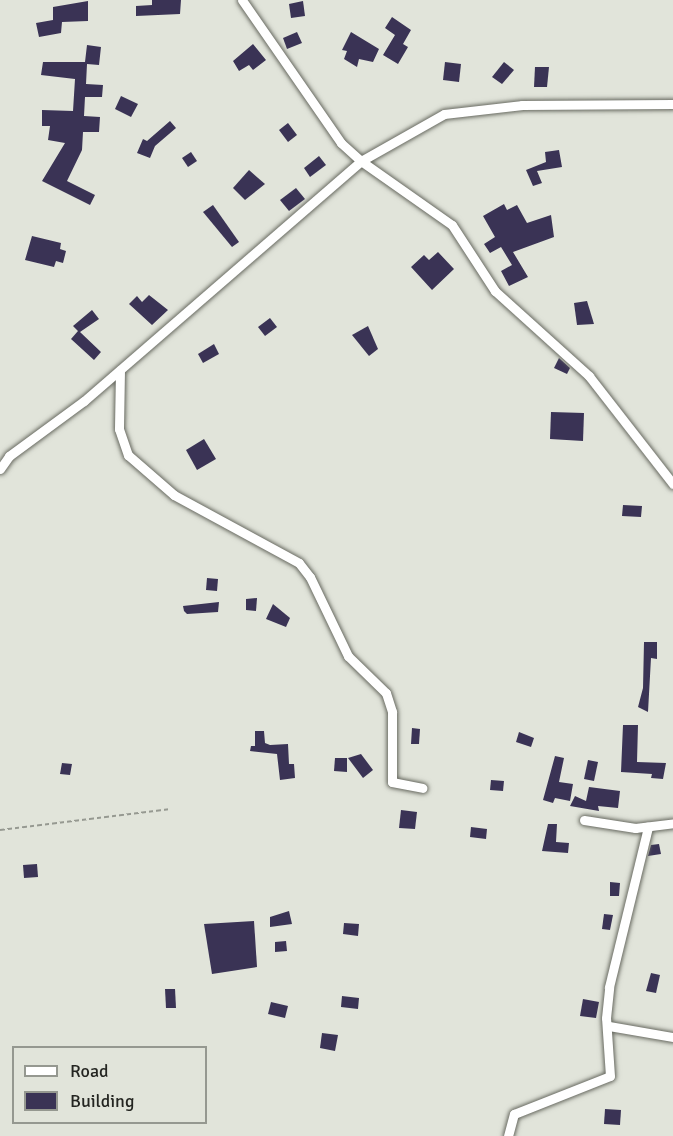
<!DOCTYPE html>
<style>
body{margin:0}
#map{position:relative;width:673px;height:1136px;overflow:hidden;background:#e1e4da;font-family:Signika,sans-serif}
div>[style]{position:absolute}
.building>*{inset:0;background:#3a3355}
.path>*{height:1.5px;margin-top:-0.75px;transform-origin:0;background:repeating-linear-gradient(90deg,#969991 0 4.5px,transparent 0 7.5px)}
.roads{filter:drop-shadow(0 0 2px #686a61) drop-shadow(0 0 2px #686a61)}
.minor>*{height:9px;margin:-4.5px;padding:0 4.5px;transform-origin:4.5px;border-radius:4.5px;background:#fff}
span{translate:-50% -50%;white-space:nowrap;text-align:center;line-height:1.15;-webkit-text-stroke:6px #e1e4da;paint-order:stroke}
.legend{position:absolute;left:12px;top:1046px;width:195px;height:78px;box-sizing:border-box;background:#e1e4da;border:2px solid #959890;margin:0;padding:8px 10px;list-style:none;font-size:18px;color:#242521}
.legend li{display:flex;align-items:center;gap:12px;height:30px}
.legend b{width:30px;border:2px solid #959890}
</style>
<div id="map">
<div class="building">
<i style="clip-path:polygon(152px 0,181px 0,180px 14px,136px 16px,136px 6px,152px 5px)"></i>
<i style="clip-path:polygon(88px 1px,88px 21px,62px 22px,61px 33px,39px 37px,36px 23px,53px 20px,53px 7px)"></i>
<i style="clip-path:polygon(303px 1px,305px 16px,291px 18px,289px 4px)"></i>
<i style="clip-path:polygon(392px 17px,411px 30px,403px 44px,408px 47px,398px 64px,383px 55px,395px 35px,385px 28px)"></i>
<i style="clip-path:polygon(297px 32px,302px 43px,287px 49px,283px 38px)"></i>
<i style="clip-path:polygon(351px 32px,379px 49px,373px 62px,359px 59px,357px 67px,344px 59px,347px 51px,342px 50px)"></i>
<i style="clip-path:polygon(253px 44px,266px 60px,253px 70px,249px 65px,239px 71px,233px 61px)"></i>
<i style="clip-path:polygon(87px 45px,101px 47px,99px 65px,87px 64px,86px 84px,103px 85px,102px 97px,85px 97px,84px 116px,100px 117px,99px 132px,83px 132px,82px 150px,67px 181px,95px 195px,90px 205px,42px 181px,65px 143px,48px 140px,50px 126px,42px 126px,42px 110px,73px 111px,75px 79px,41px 75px,43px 62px,85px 62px)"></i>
<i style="clip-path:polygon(445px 62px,461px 64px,459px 82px,443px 80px)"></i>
<i style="clip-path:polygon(504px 62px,514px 70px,502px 84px,492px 77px)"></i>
<i style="clip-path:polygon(535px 67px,549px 67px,547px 87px,534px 87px)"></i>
<i style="clip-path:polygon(121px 96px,138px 104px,131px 117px,115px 109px)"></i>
<i style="clip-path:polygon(170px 121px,176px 128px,155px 146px,150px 158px,137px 153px,143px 139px,147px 141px)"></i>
<i style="clip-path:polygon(288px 123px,297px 135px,288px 142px,279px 130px)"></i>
<i style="clip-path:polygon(559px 150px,562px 167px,537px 171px,542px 183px,533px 186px,526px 170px,546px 162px,545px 152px)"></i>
<i style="clip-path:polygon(191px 152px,197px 161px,188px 167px,182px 158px)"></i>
<i style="clip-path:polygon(319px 156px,326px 165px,310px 177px,304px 168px)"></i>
<i style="clip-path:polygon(249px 170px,265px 184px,245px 200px,233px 188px)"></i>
<i style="clip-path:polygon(296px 188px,305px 199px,289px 211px,280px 200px)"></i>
<i style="clip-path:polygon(504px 204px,507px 210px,517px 205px,527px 223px,551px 215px,554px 237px,513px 252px,528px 277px,509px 286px,501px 271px,512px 265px,501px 247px,490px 253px,484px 244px,495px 237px,483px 216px)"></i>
<i style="clip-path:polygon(213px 205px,239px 242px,232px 247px,203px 212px)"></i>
<i style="clip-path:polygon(32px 236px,61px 243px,60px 249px,66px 251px,63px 263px,56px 261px,54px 267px,25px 260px)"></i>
<i style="clip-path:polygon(438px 252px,454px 269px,432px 290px,411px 267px,424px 255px,429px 260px)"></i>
<i style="clip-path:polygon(149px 295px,168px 310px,152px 325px,129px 304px,137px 296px,142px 302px)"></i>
<i style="clip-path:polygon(587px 301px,594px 324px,577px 325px,574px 303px)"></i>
<i style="clip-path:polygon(92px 310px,99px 319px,80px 332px,101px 352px,94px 360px,71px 339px,78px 331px,73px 326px)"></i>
<i style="clip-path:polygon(270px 318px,277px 327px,265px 336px,258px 327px)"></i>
<i style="clip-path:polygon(368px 326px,378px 349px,369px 356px,352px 335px)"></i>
<i style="clip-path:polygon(214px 344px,219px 354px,203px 363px,198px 354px)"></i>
<i style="clip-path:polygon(559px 358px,570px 368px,567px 374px,554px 368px)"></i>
<i style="clip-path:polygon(551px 412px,584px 413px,583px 441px,550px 439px)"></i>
<i style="clip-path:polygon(204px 439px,216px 459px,197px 470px,186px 450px)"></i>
<i style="clip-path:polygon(623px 505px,642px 506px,641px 517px,622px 516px)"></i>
<i style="clip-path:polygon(207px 578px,218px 579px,217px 591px,206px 590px)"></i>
<i style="clip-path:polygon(257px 598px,256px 611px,246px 610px,246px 599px)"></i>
<i style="clip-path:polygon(219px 602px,218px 612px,187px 614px,184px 611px,183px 606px)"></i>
<i style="clip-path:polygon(273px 604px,290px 618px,286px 627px,266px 619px)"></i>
<i style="clip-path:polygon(644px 642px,657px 642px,657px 659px,651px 658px,648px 712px,638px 707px,643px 688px)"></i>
<i style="clip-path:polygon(623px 725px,638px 725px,637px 762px,666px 763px,663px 779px,651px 778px,652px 774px,621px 772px)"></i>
<i style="clip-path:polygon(412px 728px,420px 729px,419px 744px,411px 744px)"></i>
<i style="clip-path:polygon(255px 731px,264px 731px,265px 743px,270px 745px,288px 744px,289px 764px,294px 764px,295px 778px,280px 780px,277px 754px,250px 751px,251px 746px,255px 746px)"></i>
<i style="clip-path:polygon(519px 732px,534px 738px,531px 747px,516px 742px)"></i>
<i style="clip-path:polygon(361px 754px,373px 770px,363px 778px,348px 758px)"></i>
<i style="clip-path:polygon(555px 756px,564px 758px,559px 782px,573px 784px,570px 801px,555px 798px,553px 803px,543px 800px)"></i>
<i style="clip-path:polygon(335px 758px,347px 758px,347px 772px,334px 771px)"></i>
<i style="clip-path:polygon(588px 760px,598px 762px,594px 781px,584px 779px)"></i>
<i style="clip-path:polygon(62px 763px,72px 764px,70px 775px,60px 774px)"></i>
<i style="clip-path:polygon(491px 780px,504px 781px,503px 791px,490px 790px)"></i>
<i style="clip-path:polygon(589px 787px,620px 791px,618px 808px,598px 806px,599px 811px,570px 806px,575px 796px,586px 801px)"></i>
<i style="clip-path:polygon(401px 810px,417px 812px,415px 829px,399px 828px)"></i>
<i style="clip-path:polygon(548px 824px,557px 824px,556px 842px,569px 843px,568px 853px,542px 851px)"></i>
<i style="clip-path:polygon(471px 827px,487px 829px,486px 839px,470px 837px)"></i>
<i style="clip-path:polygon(659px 844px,661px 854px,648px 856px,651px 845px)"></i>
<i style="clip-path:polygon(37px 864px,38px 877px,24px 878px,23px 865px)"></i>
<i style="clip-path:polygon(610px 882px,620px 883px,619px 896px,610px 896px)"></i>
<i style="clip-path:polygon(289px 911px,292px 924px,270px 927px,270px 917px)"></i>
<i style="clip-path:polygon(604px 914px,613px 915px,610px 930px,602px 929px)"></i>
<i style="clip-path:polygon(254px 921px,257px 967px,212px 974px,204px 924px)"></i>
<i style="clip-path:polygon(344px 923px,359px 924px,358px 936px,343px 934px)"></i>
<i style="clip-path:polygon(286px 941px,287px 951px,275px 952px,275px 942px)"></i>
<i style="clip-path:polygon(651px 973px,660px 975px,656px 993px,646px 991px)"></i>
<i style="clip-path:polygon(165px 989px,175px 989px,176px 1008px,166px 1008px)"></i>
<i style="clip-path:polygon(342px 996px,359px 998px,358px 1009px,341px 1007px)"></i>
<i style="clip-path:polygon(583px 999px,599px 1002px,596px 1018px,580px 1016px)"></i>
<i style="clip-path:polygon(271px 1002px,288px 1006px,285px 1018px,268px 1014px)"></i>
<i style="clip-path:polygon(322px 1033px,338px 1035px,335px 1051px,320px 1048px)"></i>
<i style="clip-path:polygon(605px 1109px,621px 1110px,620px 1125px,604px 1124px)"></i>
</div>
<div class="path">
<i style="left:0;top:830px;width:172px;rotate:-7deg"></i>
</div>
<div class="roads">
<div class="minor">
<i style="left:242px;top:0;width:174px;rotate:55.3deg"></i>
<i style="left:341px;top:143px;width:27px;rotate:42deg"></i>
<i style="left:361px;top:161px;width:95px;rotate:-29.5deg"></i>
<i style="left:444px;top:114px;width:79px;rotate:-6.6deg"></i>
<i style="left:522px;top:105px;width:151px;rotate:-0.4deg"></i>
<i style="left:120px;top:370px;width:59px;rotate:91deg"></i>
<i style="left:119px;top:429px;width:28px;rotate:71deg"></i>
<i style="left:128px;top:455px;width:61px;rotate:41deg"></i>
<i style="left:174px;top:495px;width:142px;rotate:28.5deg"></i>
<i style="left:299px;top:563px;width:18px;rotate:52deg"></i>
<i style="left:310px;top:577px;width:88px;rotate:64.3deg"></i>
<i style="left:348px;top:656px;width:53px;rotate:44.2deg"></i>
<i style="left:386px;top:693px;width:20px;rotate:72deg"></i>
<i style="left:392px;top:712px;width:70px;rotate:90deg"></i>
<i style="left:392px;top:782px;width:31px;rotate:11deg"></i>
<i style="left:0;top:469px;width:16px;rotate:-55deg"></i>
<i style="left:9px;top:456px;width:93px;rotate:-36.3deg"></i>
<i style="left:84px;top:401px;width:367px;rotate:-40.9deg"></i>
<i style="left:361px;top:161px;width:111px;rotate:35.1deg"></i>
<i style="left:452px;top:225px;width:79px;rotate:56.9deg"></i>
<i style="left:495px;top:291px;width:127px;rotate:42.1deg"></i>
<i style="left:589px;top:376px;width:137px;rotate:52.1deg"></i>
<i style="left:584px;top:820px;width:52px;rotate:8.9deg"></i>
<i style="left:635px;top:828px;width:38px;rotate:-7deg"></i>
<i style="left:609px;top:1026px;width:65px;rotate:9.8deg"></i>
<i style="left:508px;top:1136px;width:23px;rotate:-75deg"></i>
<i style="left:514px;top:1114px;width:103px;rotate:-21.6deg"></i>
<i style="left:610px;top:1076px;width:58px;rotate:-93.9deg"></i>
<i style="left:606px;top:1018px;width:31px;rotate:-84deg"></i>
<i style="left:609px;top:987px;width:165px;rotate:-76.3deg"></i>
</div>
</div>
<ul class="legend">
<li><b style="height:8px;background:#fff"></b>Road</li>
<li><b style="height:16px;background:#3a3355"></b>Building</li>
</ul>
</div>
